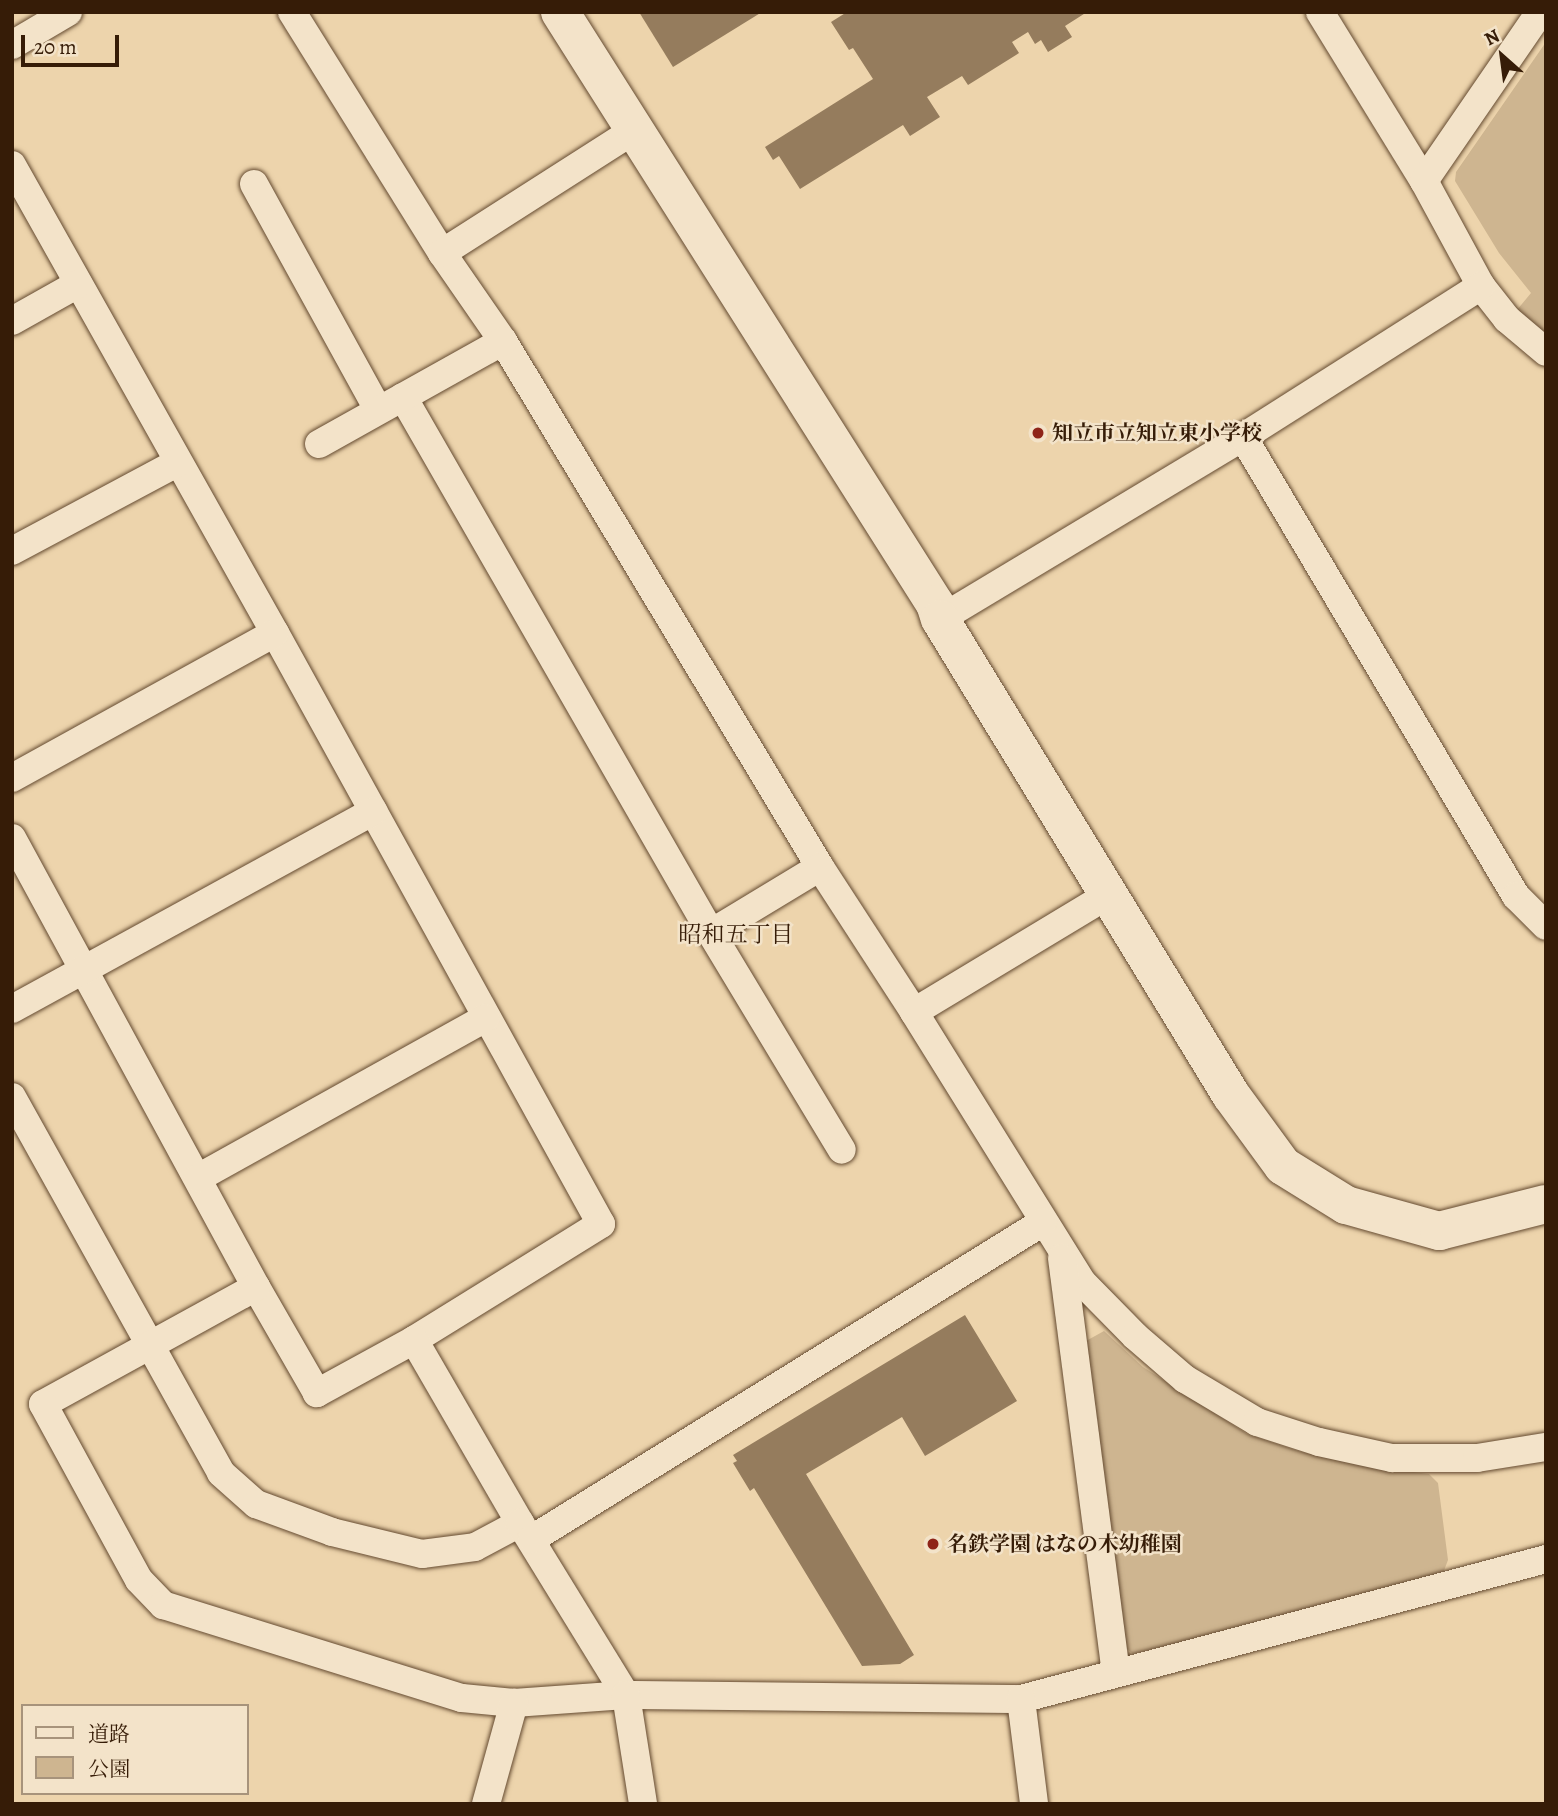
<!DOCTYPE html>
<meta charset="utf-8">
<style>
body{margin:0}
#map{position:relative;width:1558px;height:1816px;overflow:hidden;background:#edd4ac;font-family:Alegreya,"Noto Serif JP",serif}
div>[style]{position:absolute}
.green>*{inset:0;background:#ceb590}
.building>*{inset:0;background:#957c5d}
.roads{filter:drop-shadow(0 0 2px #644a30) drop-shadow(0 0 2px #644a30)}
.street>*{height:28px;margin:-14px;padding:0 14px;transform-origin:14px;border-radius:14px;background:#f3e3c9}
.secondary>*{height:38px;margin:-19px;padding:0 19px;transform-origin:19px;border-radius:19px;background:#f3e3c9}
.dots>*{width:19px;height:19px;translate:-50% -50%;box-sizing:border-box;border:4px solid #f3e3c9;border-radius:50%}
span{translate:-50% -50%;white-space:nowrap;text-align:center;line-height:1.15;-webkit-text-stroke:5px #f3e3c9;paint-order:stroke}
.poi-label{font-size:21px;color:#361c07;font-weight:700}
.left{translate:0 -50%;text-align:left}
.neighbourhood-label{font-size:23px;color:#361c07}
.frame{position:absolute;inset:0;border:14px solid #361c07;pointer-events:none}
.legend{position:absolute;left:21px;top:1704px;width:228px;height:91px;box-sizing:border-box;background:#f3e3c9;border:2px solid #a7937b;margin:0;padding:9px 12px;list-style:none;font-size:21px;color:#361c07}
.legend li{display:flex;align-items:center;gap:14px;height:35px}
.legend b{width:35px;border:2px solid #a7937b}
.north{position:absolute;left:1467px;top:21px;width:70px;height:70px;-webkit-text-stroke:5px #f3e3c9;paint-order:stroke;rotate:332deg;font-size:19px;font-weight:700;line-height:28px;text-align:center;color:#361c07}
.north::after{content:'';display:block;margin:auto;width:24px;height:32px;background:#361c07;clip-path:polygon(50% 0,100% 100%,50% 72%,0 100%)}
.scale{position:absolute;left:21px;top:35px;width:98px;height:32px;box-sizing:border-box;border:4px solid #361c07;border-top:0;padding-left:9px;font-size:21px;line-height:24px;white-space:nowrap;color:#361c07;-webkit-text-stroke:5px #f3e3c9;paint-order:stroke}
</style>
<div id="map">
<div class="green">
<i style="clip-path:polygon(1546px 42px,1546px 334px,1517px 310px,1531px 293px,1499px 253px,1455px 181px,1456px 172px)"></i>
<i style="clip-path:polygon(1104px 1331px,1143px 1367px,1247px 1434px,1298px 1451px,1358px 1465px,1429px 1474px,1438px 1483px,1448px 1560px,1442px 1576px,1133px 1654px,1120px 1642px,1086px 1341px)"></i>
</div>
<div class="building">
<i style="clip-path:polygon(639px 12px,762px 12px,673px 67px)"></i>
<i style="clip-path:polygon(847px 12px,1087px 12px,1065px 26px,1072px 37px,1048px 52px,1041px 40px,1035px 44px,1028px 32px,1012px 42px,1019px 53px,968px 85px,962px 76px,927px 97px,940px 117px,910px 136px,903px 125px,800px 189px,779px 156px,773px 160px,765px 147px,873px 79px,853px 48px,849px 50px,831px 22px)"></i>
<i style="clip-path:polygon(965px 1315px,1017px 1401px,925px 1456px,902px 1417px,806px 1474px,914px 1655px,900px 1664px,862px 1666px,754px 1488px,750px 1491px,733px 1463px,737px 1461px,733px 1455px)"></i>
</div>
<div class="roads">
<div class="street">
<i style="left:292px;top:12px;width:284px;rotate:58.1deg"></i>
<i style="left:442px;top:253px;width:107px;rotate:55.3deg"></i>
<i style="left:503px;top:341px;width:614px;rotate:58.92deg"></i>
<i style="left:820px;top:867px;width:173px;rotate:57deg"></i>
<i style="left:914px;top:1012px;width:319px;rotate:58.1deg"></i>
<i style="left:1083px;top:1283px;width:74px;rotate:45.5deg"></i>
<i style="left:1135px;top:1336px;width:66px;rotate:40.7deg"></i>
<i style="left:1185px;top:1379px;width:84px;rotate:30.8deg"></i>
<i style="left:1257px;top:1422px;width:65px;rotate:17.9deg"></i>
<i style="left:1319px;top:1442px;width:75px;rotate:12.4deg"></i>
<i style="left:1392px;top:1458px;width:85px"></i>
<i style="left:1477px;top:1458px;width:70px;rotate:-9.1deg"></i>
<i style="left:1320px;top:12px;width:198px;rotate:58.4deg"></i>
<i style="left:1424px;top:181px;width:119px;rotate:61.5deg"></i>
<i style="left:1481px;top:286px;width:42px;rotate:51.8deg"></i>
<i style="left:1507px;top:319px;width:51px;rotate:40.2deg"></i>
<i style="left:12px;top:45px;width:65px;rotate:-30.5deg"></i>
<i style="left:12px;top:165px;width:537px;rotate:60.67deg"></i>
<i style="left:275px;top:633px;width:675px;rotate:61.12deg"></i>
<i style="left:601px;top:1224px;width:220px;rotate:148.2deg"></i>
<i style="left:414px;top:1340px;width:111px;rotate:151.3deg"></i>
<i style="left:317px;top:1393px;width:122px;rotate:-119.9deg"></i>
<i style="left:256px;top:1287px;width:511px;rotate:-118.52deg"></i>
<i style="left:1424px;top:181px;width:205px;rotate:-55.5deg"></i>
<i style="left:254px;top:184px;width:258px;rotate:61.2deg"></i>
<i style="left:442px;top:253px;width:227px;rotate:-32.6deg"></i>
<i style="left:12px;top:321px;width:76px;rotate:-29.3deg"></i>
<i style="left:403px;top:397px;width:618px;rotate:60.12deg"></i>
<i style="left:711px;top:933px;width:253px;rotate:58.9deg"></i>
<i style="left:1243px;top:437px;width:534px;rotate:59.26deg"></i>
<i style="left:1516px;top:896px;width:42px;rotate:45deg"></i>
<i style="left:319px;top:444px;width:211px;rotate:-29.2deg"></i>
<i style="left:12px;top:551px;width:187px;rotate:-28.1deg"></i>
<i style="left:940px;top:619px;width:353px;rotate:-31deg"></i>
<i style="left:1243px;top:437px;width:282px;rotate:-32.4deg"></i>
<i style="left:12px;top:778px;width:300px;rotate:-28.9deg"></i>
<i style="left:711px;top:933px;width:127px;rotate:-31.2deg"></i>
<i style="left:12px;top:1009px;width:412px;rotate:-28.7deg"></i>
<i style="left:914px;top:1012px;width:227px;rotate:-31.1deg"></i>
<i style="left:12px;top:1097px;width:430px;rotate:60.9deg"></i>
<i style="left:221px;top:1473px;width:47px;rotate:41.5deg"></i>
<i style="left:256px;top:1504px;width:81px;rotate:20.2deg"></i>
<i style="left:332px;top:1532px;width:93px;rotate:13.7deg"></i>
<i style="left:422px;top:1554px;width:53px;rotate:-7.5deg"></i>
<i style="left:475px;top:1547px;width:51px;rotate:-28.1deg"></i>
<i style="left:198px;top:1178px;width:329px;rotate:-29.1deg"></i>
<i style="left:1062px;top:1258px;width:418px;rotate:82.6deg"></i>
<i style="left:256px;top:1287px;width:243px;rotate:151.2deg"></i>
<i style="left:43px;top:1404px;width:200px;rotate:61.4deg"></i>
<i style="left:139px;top:1580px;width:35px;rotate:46deg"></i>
<i style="left:163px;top:1605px;width:313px;rotate:17.3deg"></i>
<i style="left:462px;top:1698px;width:52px;rotate:5.5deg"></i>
<i style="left:514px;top:1703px;width:112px;rotate:-4.1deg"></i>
<i style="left:626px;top:1695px;width:395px;rotate:0.6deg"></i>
<i style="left:1021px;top:1699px;width:543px;rotate:-14.93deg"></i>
<i style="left:414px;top:1340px;width:211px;rotate:59.9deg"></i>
<i style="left:520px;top:1523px;width:202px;rotate:58.4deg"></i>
<i style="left:626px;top:1695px;width:110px;rotate:81.1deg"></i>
<i style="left:532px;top:1539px;width:601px;rotate:-31.81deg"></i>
<i style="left:1021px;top:1699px;width:106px;rotate:82.9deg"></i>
<i style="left:486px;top:1804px;width:105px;rotate:-74.5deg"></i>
</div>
<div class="secondary">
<i style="left:560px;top:12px;width:701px;rotate:57.65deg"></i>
<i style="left:935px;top:604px;width:16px;rotate:72deg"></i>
<i style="left:940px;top:619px;width:558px;rotate:58.56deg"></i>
<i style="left:1231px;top:1095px;width:88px;rotate:53.8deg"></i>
<i style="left:1283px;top:1166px;width:74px;rotate:31.8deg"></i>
<i style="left:1346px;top:1205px;width:97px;rotate:15.6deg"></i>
<i style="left:1439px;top:1231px;width:110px;rotate:-14.2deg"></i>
</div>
</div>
<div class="dots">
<i style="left:1038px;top:433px;background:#8f2418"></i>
<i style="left:933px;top:1544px;background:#8f2418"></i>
</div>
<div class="poi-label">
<span class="left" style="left:1052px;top:433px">知立市立知立東小学校</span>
<span class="left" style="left:947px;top:1544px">名鉄学園 はなの木幼稚園</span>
</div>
<div class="neighbourhood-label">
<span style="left:736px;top:935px">昭和五丁目</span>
</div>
<div class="frame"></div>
<ul class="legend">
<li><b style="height:9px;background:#f3e3c9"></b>道路</li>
<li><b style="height:19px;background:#ceb590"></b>公園</li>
</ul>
<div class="north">N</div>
<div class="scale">20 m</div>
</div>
